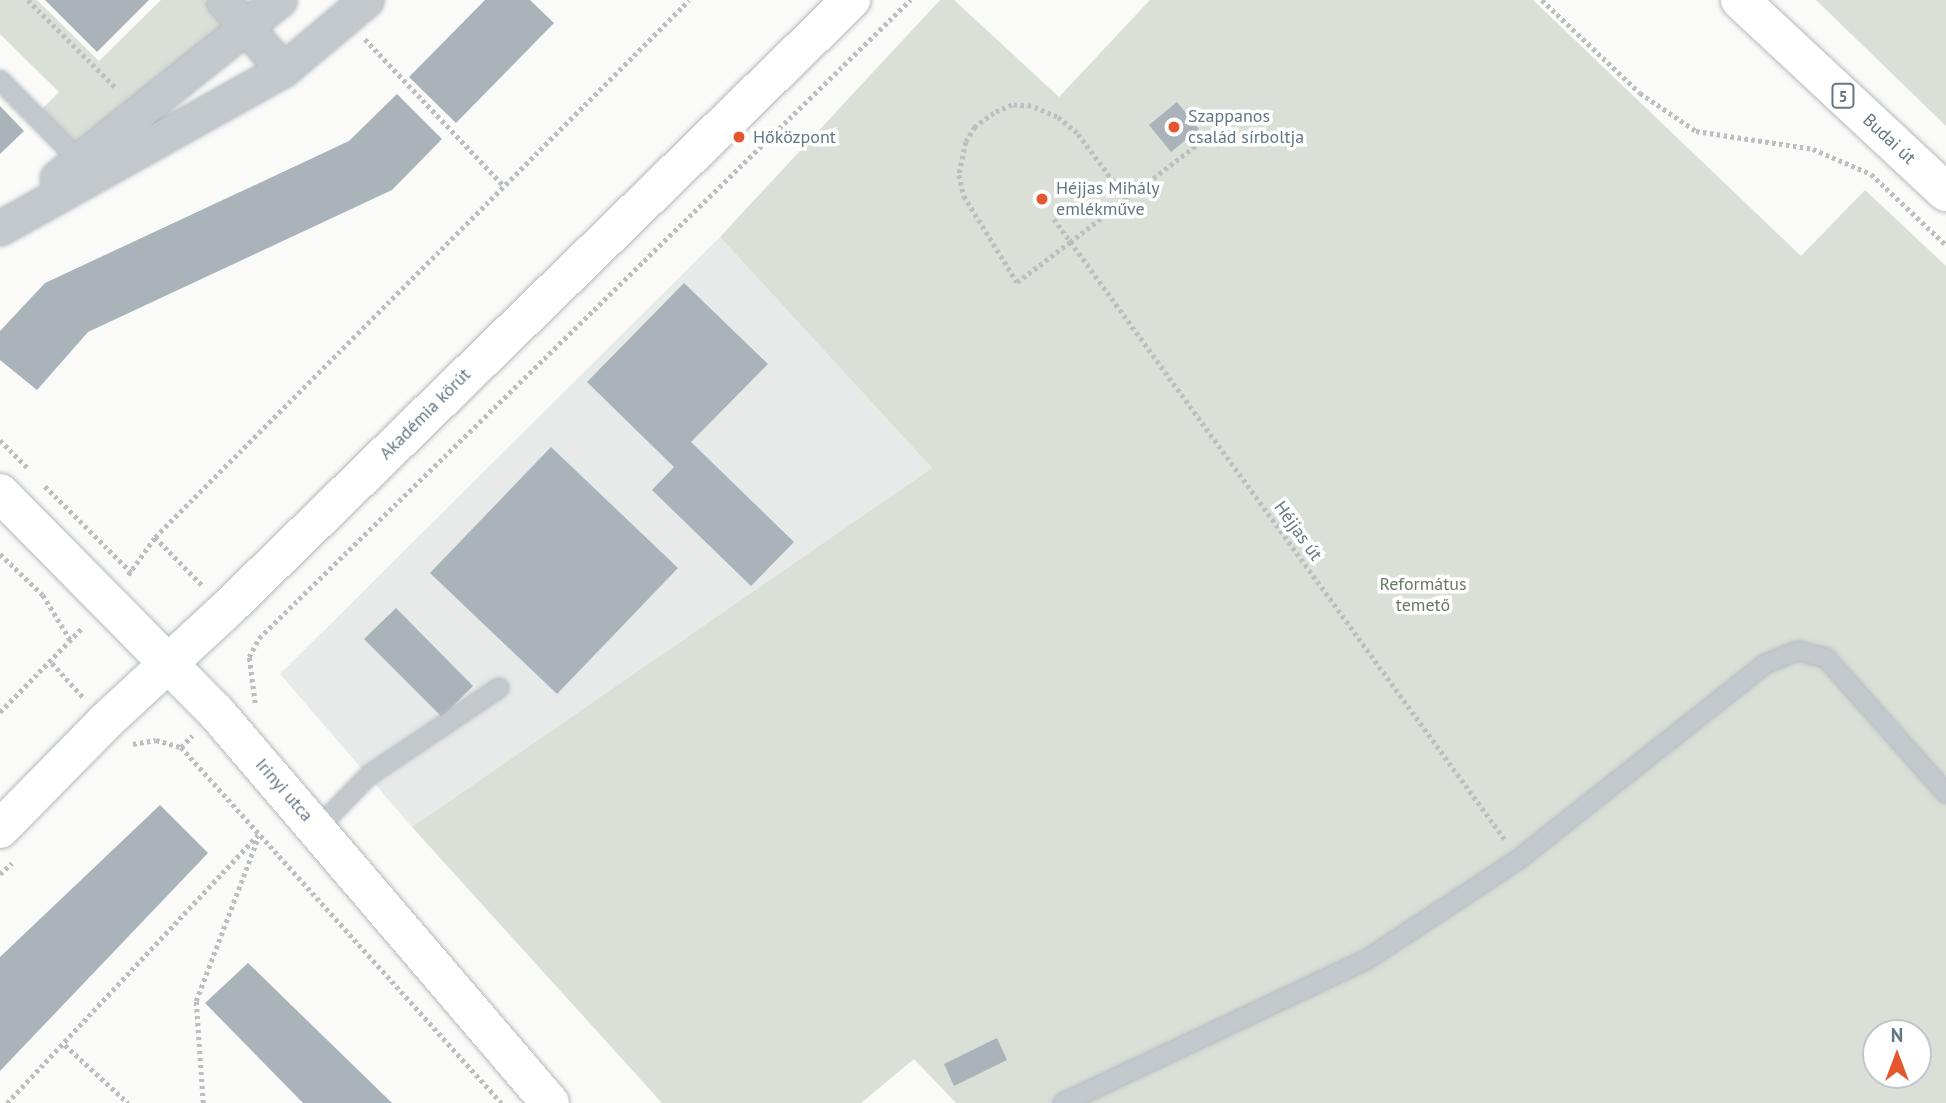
<!DOCTYPE html>
<meta charset="utf-8">
<style>
body{margin:0}
#map{position:relative;width:1946px;height:1103px;overflow:hidden;background:#fafaf8;font-family:"PT Sans",sans-serif}
div>[style]{position:absolute}
.built>*{inset:0;background:#e8e9e9}
.green>*{inset:0;background:#dadfd7}
.building>*{inset:0;background:#aab3b9}
.path>*{height:4.5px;margin-top:-2.25px;transform-origin:0;background:repeating-linear-gradient(90deg,#bbbfc2 0 3.5px,transparent 0 7px)}
.roads{filter:drop-shadow(0 0 2px #b3babf) drop-shadow(0 0 2px #b3babf)}
.lane>*{height:18px;margin:-9px;padding:0 9px;transform-origin:9px;border-radius:9px;background:#c3c8cc}
.street>*{height:33px;margin:-16.5px;padding:0 16.5px;transform-origin:16.5px;border-radius:16.5px;background:#c3c8cc}
.secondary>*{height:38px;margin:-19px;padding:0 19px;transform-origin:19px;border-radius:19px;background:#fff}
.primary>*{height:38px;margin:-19px;padding:0 19px;transform-origin:19px;border-radius:19px;background:#fff}
.dots>*{width:19px;height:19px;translate:-50% -50%;box-sizing:border-box;border:4px solid #fff;border-radius:50%}
span{translate:-50% -50%;white-space:nowrap;text-align:center;line-height:1.15;-webkit-text-stroke:7px #fff;paint-order:stroke}
.shield-label span{padding:2px 5px;background:#fff;border:2px solid;border-radius:5px;-webkit-text-stroke-width:0}
.shield-label{font-size:16px;color:#657683;font-weight:700}
.poi-label{font-size:18px;color:#657683}
.left{translate:0 -50%;text-align:left}
.street-label{font-size:18px;color:#657683}
.park-label{font-size:18px;color:#687a64}
.north{position:absolute;left:1862px;top:1019px;width:70px;height:70px;box-sizing:border-box;background:#fff;border:2px solid #c1c8cd;border-radius:50%;rotate:0deg;font-size:19px;font-weight:700;line-height:28px;text-align:center;color:#657683}
.north::after{content:'';display:block;margin:auto;width:24px;height:32px;background:#e4572e;clip-path:polygon(50% 0,100% 100%,50% 72%,0 100%)}
</style>
<div id="map">
<div class="built">
<i style="clip-path:polygon(720px 237px,932px 468px,412px 827px,280px 674px)"></i>
</div>
<div class="green">
<i style="clip-path:polygon(0 0,37px 0,99px 61px,161px 0,204px 0,228px 23px,77px 149px,40px 111px,59px 92px,0 34px)"></i>
<i style="clip-path:polygon(evenodd,940px 0,954px 0,1059px 97px,1150px 0,1533px 0,1801px 256px,1865px 190px,1946px 266px,1946px 1103px,956px 1103px,914px 1059px,861px 1103px,662px 1103px,412px 827px,932px 468px,720px 237px,940px 0,1876px 1033px,1918px 1033px,1918px 1075px,1876px 1075px,1876px 1033px)"></i>
<i style="clip-path:polygon(1816px 0,1946px 0,1946px 126px)"></i>
</div>
<div class="building">
<i style="clip-path:polygon(45px 0,149px 0,97px 52px)"></i>
<i style="clip-path:polygon(485px 0,530px 0,554px 23px,456px 123px,409px 77px)"></i>
<i style="clip-path:polygon(397px 94px,442px 139px,392px 190px,88px 332px,37px 390px,0 360px,0 331px,45px 283px,349px 141px)"></i>
<i style="clip-path:polygon(1177px 102px,1199px 129px,1171px 152px,1149px 125px)"></i>
<i style="clip-path:polygon(0 106px,24px 131px,0 154px)"></i>
<i style="clip-path:polygon(684px 283px,768px 364px,691px 442px,794px 542px,751px 586px,652px 490px,674px 467px,587px 382px)"></i>
<i style="clip-path:polygon(551px 447px,678px 568px,557px 694px,430px 573px)"></i>
<i style="clip-path:polygon(396px 608px,473px 686px,442px 717px,364px 639px)"></i>
<i style="clip-path:polygon(160px 805px,208px 853px,0 1071px,0 957px)"></i>
<i style="clip-path:polygon(248px 963px,392px 1103px,303px 1103px,205px 1003px)"></i>
<i style="clip-path:polygon(997px 1038px,1007px 1060px,954px 1086px,944px 1064px)"></i>
</div>
<div class="path">
<i style="left:28px;top:0;width:126px;rotate:45deg"></i>
<i style="left:1542px;top:0;width:135px;rotate:43.5deg"></i>
<i style="left:1640px;top:93px;width:68px;rotate:34.2deg"></i>
<i style="left:1696px;top:131px;width:118px;rotate:8.7deg"></i>
<i style="left:1813px;top:149px;width:63px;rotate:23.3deg"></i>
<i style="left:1871px;top:174px;width:103px;rotate:43.4deg"></i>
<i style="left:365px;top:39px;width:202px;rotate:46.6deg"></i>
<i style="left:1126px;top:199px;width:82px;rotate:-126.6deg"></i>
<i style="left:1077px;top:133px;width:26px;rotate:-141deg"></i>
<i style="left:1057px;top:117px;width:28px;rotate:-157deg"></i>
<i style="left:1031px;top:106px;width:19px;rotate:-177deg"></i>
<i style="left:1012px;top:105px;width:20px;rotate:156deg"></i>
<i style="left:994px;top:113px;width:24px;rotate:144deg"></i>
<i style="left:975px;top:127px;width:17px;rotate:121deg"></i>
<i style="left:966px;top:142px;width:34px;rotate:102deg"></i>
<i style="left:959px;top:175px;width:22px;rotate:77deg"></i>
<i style="left:964px;top:196px;width:101px;rotate:58.4deg"></i>
<i style="left:1017px;top:282px;width:66px;rotate:-37deg"></i>
<i style="left:1070px;top:242px;width:173px;rotate:-37.5deg"></i>
<i style="left:1054px;top:219px;width:769px;rotate:53.99deg"></i>
<i style="left:0;top:440px;width:41px;rotate:45deg"></i>
<i style="left:45px;top:486px;width:122px;rotate:45deg"></i>
<i style="left:155px;top:537px;width:69px;rotate:45.6deg"></i>
<i style="left:0;top:554px;width:59px;rotate:43.6deg"></i>
<i style="left:43px;top:595px;width:54px;rotate:58.7deg"></i>
<i style="left:128px;top:575px;width:47px;rotate:-54.6deg"></i>
<i style="left:155px;top:537px;width:757px;rotate:-45.16deg"></i>
<i style="left:52px;top:663px;width:46px;rotate:47.6deg"></i>
<i style="left:255px;top:703px;width:46px;rotate:-97.4deg"></i>
<i style="left:249px;top:657px;width:21px;rotate:-62deg"></i>
<i style="left:259px;top:638px;width:912px;rotate:-44.42deg"></i>
<i style="left:0;top:712px;width:119px;rotate:-45.7deg"></i>
<i style="left:133px;top:744px;width:23px;rotate:-10deg"></i>
<i style="left:156px;top:740px;width:26px;rotate:16deg"></i>
<i style="left:181px;top:747px;width:16px;rotate:-45deg"></i>
<i style="left:181px;top:747px;width:479px;rotate:48deg"></i>
<i style="left:0;top:874px;width:16px;rotate:-43deg"></i>
<i style="left:65px;top:1045px;width:86px;rotate:42.6deg"></i>
<i style="left:7px;top:1103px;width:367px;rotate:-46.9deg"></i>
<i style="left:203px;top:1103px;width:102px;rotate:-93.9deg"></i>
<i style="left:196px;top:1001px;width:172px;rotate:-69.2deg"></i>
</div>
<div class="roads">
<div class="lane">
<i style="left:0;top:80px;width:112px;rotate:45.4deg"></i>
<i style="left:318px;top:828px;width:72px;rotate:-46.1deg"></i>
<i style="left:368px;top:776px;width:158px;rotate:-33.9deg"></i>
<i style="left:1063px;top:1103px;width:335px;rotate:-25.3deg"></i>
<i style="left:1366px;top:960px;width:183px;rotate:-33.4deg"></i>
<i style="left:1519px;top:859px;width:314px;rotate:-38.4deg"></i>
<i style="left:1765px;top:664px;width:35px;rotate:-22deg"></i>
<i style="left:1798px;top:651px;width:29px;rotate:14deg"></i>
<i style="left:1826px;top:658px;width:181px;rotate:48.4deg"></i>
</div>
<div class="street">
<i style="left:223px;top:0;width:92px;rotate:49.4deg"></i>
<i style="left:57px;top:178px;width:285px;rotate:-38.7deg"></i>
<i style="left:0;top:228px;width:324px;rotate:-29.2deg"></i>
<i style="left:283px;top:70px;width:109px;rotate:-40.1deg"></i>
</div>
<div class="secondary">
<i style="left:0;top:493px;width:308px;rotate:45.4deg"></i>
<i style="left:216px;top:712px;width:514px;rotate:49.5deg"></i>
<i style="left:0;top:829px;width:151px;rotate:-45.5deg"></i>
<i style="left:106px;top:721px;width:165px;rotate:-42.8deg"></i>
<i style="left:227px;top:609px;width:872px;rotate:-44.3deg"></i>
</div>
<div class="primary">
<i style="left:1740px;top:0;width:282px;rotate:43deg"></i>
</div>
</div>
<div class="dots">
<i style="left:1174px;top:127px;background:#e4572e"></i>
<i style="left:739px;top:137px;background:#e4572e"></i>
<i style="left:1042px;top:199px;background:#e4572e"></i>
</div>
<div class="shield-label">
<span style="left:1843px;top:96px">5</span>
</div>
<div class="poi-label">
<span class="left" style="left:1188px;top:127px">Szappanos<br>család sírboltja</span>
<span class="left" style="left:753px;top:137px">Hőközpont</span>
<span class="left" style="left:1056px;top:199px">Héjjas Mihály<br>emlékműve</span>
</div>
<div class="street-label">
<span style="left:1889px;top:139px;rotate:43deg">Budai út</span>
<span style="left:425px;top:414px;rotate:-45deg">Akadémia körút</span>
<span style="left:1298px;top:531px;rotate:54deg">Héjjas út</span>
<span style="left:284px;top:790px;rotate:49deg">Irinyi utca</span>
</div>
<div class="park-label">
<span style="left:1423px;top:595px">Református<br>temető</span>
</div>
<div class="north">N</div>
</div>
